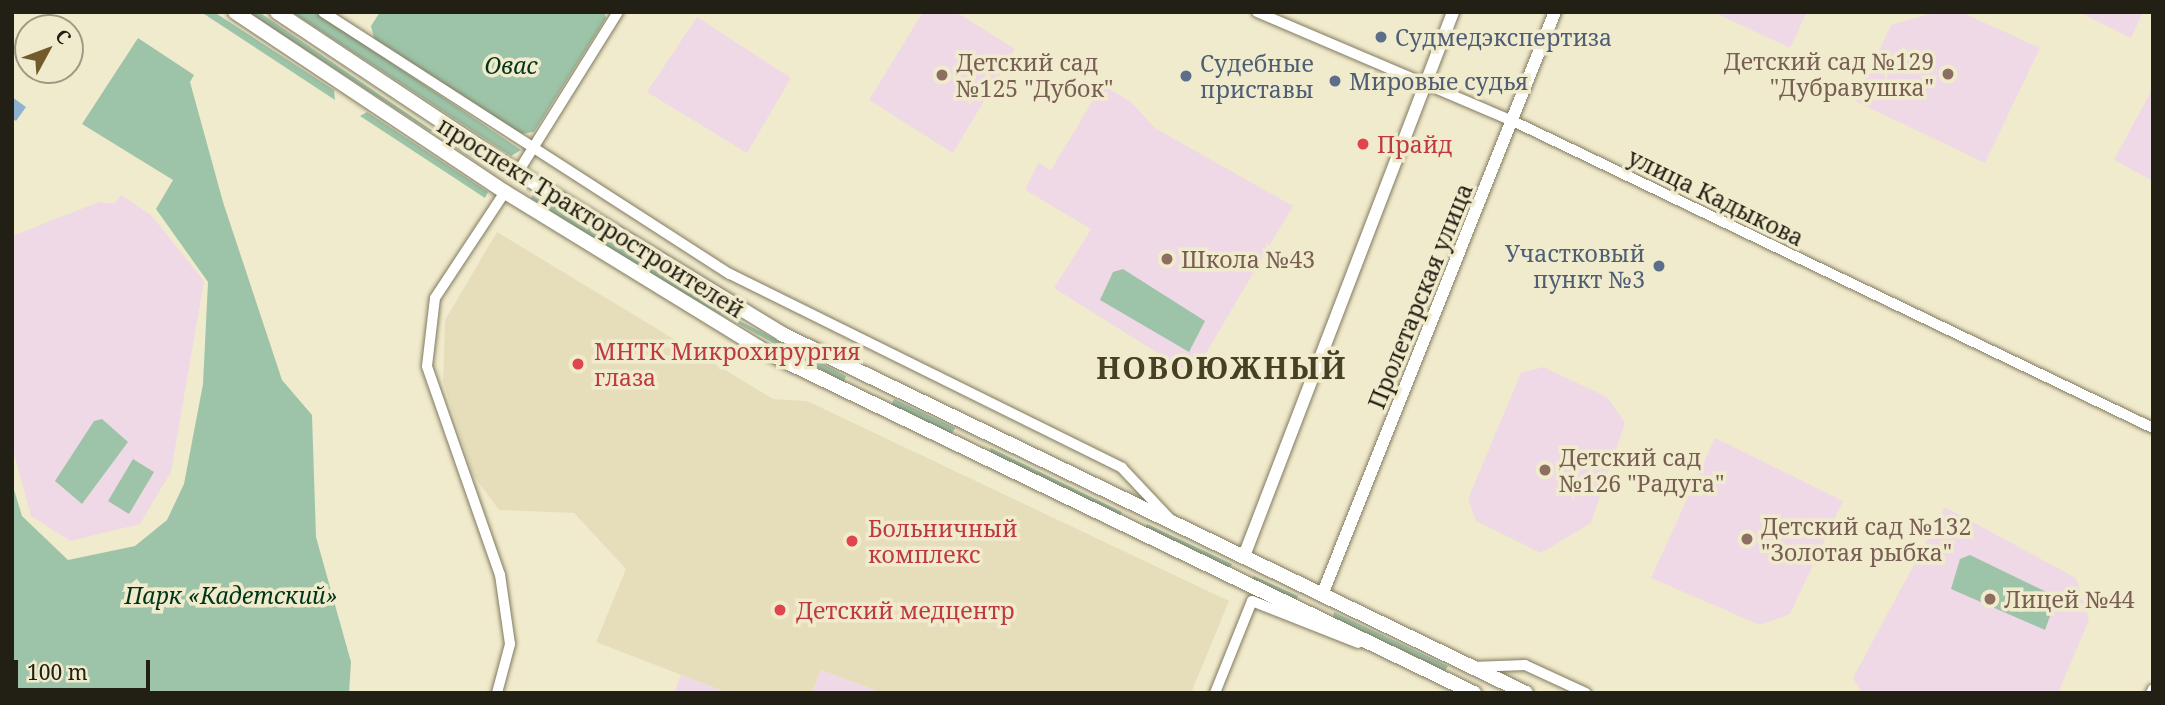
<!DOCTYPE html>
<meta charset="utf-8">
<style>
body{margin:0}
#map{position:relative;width:2165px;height:705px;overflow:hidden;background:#f1ebcd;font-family:"Noto Serif",serif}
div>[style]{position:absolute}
.built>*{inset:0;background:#e6deba}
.education>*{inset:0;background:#efd9e6}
.green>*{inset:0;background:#9dc4a8}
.water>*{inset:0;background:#8eb2d0}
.roads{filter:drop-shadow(0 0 2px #807a5f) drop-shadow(0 0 2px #807a5f)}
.minor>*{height:10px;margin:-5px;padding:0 5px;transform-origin:5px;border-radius:5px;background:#fff}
.tertiary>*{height:12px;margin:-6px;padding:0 6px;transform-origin:6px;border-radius:6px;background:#fff}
.primary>*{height:14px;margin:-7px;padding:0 7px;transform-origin:7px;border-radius:7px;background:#fff}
.dots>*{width:19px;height:19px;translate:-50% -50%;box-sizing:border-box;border:4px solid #f1ebcd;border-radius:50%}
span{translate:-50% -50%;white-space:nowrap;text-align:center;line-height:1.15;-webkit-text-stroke:7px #f1ebcd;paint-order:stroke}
.service-label{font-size:23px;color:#4e5e75}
.left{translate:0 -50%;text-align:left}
.right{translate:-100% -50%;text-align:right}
.education-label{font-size:23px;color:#785e54}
.park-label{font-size:23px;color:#01351a;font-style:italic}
.health-label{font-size:23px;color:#be3a42}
.street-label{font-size:23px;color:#222015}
.district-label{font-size:30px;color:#464027;font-weight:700;letter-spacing:2px}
.frame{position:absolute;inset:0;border:14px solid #222015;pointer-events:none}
.north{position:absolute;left:14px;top:14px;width:70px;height:70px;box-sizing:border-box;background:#f1ebcd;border:2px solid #9e9a83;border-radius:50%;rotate:49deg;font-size:19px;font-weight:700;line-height:28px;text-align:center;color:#222015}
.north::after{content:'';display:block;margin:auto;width:24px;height:32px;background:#725b2b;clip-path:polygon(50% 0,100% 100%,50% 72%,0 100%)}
.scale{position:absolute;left:14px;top:660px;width:136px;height:32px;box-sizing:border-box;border:4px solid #222015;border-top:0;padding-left:9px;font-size:21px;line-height:24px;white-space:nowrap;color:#222015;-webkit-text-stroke:5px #f1ebcd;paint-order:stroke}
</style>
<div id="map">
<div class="built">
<i style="clip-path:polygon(497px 232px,773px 399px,807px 401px,1229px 601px,1191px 693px,882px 693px,821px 670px,812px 693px,728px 693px,596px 642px,626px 569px,574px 513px,499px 510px,473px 475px,443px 381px,445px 320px)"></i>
</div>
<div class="education">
<i style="clip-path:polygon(923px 12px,956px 12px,1015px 49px,953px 153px,869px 100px)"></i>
<i style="clip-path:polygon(1713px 12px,1807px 12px,1790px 48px)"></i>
<i style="clip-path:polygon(1937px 12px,1961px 12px,2040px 48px,1985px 163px,1855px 101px,1891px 25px)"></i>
<i style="clip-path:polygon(2079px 12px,2143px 12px,2131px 38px)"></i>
<i style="clip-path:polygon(697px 17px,791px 78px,747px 153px,647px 92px)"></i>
<i style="clip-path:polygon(1102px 85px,1130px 101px,1155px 128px,1293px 206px,1193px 375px,1054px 288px,1091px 229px,1025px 190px,1038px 163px,1051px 170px)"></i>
<i style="clip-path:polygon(2153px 88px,2153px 181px,2114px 160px)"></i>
<i style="clip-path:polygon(121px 195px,151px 215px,204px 281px,171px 472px,140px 524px,70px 541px,31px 516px,12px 446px,12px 236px,99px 202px,114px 204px)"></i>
<i style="clip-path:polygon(1543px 367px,1607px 397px,1625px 423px,1591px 523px,1541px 553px,1476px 521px,1468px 499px,1521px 373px)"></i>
<i style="clip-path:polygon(1715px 438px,1843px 501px,1790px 614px,1760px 625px,1651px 578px)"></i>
<i style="clip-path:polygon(1945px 507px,2076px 578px,2089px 620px,2058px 693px,1862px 693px,1853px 678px)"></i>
<i style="clip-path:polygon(821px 670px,882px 693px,812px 693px)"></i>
<i style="clip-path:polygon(681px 675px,728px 693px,674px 693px)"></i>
</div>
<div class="green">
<i style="clip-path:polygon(201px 12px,214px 12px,334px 90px,335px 100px)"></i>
<i style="clip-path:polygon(248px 12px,259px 12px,497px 175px)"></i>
<i style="clip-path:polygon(292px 12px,316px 12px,521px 150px,511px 156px)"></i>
<i style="clip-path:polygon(380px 12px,604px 12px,606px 18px,534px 132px,521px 134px,374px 38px,371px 26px)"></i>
<i style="clip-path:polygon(138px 38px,194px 75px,190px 82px,223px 202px,282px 380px,312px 415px,316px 537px,351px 662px,349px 693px,12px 693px,12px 483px,22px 516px,68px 560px,135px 546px,167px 520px,184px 484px,203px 384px,208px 282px,156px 209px,173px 180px,82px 124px)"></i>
<i style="clip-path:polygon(367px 112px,488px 192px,485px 198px,360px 116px)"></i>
<i style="clip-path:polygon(534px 193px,707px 304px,846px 376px,844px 382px,642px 271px,531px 198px)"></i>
<i style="clip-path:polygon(1123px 269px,1205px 321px,1189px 352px,1100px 300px,1113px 272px)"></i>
<i style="clip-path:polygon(894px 399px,955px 428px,952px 434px,891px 406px)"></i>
<i style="clip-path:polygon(102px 419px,128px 442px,82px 504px,55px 481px,94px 421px)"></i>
<i style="clip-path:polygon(991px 448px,1122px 512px,1120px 516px,989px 454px)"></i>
<i style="clip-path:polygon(133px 459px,154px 472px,129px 514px,108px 501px)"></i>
<i style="clip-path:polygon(1147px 524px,1232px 564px,1229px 569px,1145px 529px)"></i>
<i style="clip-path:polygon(1970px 555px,2057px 597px,2045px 630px,1951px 589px,1960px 559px)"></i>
<i style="clip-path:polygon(1254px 576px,1298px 596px,1296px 601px,1252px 579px)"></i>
<i style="clip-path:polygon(1334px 612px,1448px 666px,1445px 671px,1333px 618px)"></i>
</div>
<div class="water">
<i style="clip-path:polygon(12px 97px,26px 107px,16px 121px,12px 118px)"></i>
</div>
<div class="roads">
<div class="minor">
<i style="left:323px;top:12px;width:484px;rotate:32.8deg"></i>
<i style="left:730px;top:274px;width:437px;rotate:26.3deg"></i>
<i style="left:1122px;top:468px;width:71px;rotate:46.7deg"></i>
<i style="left:1257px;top:12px;width:278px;rotate:23.1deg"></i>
<i style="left:1513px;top:121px;width:710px;rotate:25.63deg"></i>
<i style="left:518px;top:172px;width:189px;rotate:-58deg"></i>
<i style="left:1252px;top:601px;width:114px;rotate:21.6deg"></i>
<i style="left:1472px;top:667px;width:53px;rotate:-2.2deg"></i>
<i style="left:1525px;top:665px;width:67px;rotate:24.7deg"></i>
<i style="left:497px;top:693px;width:51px;rotate:-75.1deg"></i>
<i style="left:510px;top:644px;width:70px;rotate:-98.2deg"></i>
<i style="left:500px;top:575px;width:221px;rotate:-109.3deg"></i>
<i style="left:427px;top:366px;width:68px;rotate:-83.3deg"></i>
<i style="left:435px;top:298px;width:127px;rotate:-56.6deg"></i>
<i style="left:1215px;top:693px;width:99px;rotate:-68.1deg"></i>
<i style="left:2151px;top:693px;width:4px;rotate:-63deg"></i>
</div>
<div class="tertiary">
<i style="left:1244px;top:556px;width:583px;rotate:-68.98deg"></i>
<i style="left:1322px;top:595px;width:628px;rotate:-68.22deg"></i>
</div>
<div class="primary">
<i style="left:235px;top:12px;width:324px;rotate:33.7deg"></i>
<i style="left:505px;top:192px;width:306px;rotate:31.5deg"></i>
<i style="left:766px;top:352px;width:786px;rotate:25.72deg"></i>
<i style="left:277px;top:12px;width:304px;rotate:33.6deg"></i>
<i style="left:530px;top:180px;width:295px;rotate:31.4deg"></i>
<i style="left:782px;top:334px;width:826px;rotate:25.76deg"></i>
</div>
</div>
<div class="dots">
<i style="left:1381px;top:37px;background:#5c6f8a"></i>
<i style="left:1948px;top:74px;background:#8d6e63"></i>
<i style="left:942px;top:75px;background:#8d6e63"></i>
<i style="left:1186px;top:76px;background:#5c6f8a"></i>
<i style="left:1335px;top:81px;background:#5c6f8a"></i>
<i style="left:1363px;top:144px;background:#e0444e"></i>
<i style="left:1167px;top:259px;background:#8d6e63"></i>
<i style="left:1659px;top:266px;background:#5c6f8a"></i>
<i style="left:578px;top:364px;background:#e0444e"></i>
<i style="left:1545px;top:470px;background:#8d6e63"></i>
<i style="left:1747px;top:539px;background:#8d6e63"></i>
<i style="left:852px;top:541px;background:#e0444e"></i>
<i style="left:1990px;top:599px;background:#8d6e63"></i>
<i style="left:780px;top:610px;background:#e0444e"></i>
</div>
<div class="service-label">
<span class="left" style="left:1395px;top:37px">Судмедэкспертиза</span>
<span class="left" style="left:1200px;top:76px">Судебные<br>приставы</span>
<span class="left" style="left:1349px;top:81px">Мировые судья</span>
<span class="right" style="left:1645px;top:266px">Участковый<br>пункт №3</span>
</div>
<div class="education-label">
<span class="right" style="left:1934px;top:74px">Детский сад №129<br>"Дубравушка"</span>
<span class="left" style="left:956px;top:75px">Детский сад<br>№125 "Дубок"</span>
<span class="left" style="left:1181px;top:259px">Школа №43</span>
<span class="left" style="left:1559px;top:470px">Детский сад<br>№126 "Радуга"</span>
<span class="left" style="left:1761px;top:539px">Детский сад №132<br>"Золотая рыбка"</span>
<span class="left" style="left:2004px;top:599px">Лицей №44</span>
</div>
<div class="park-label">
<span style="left:511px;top:65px">Овас</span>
<span style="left:231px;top:595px">Парк «Кадетский»</span>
</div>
<div class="health-label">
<span class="left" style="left:1377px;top:144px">Прайд</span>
<span class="left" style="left:594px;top:364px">МНТК Микрохирургия<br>глаза</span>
<span class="left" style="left:868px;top:541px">Больничный<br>комплекс</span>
<span class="left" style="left:796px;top:610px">Детский медцентр</span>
</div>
<div class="street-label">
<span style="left:1716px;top:197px;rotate:26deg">улица Кадыкова</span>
<span style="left:591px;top:217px;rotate:32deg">проспект Тракторостроителей</span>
<span style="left:1420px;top:296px;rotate:-68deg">Пролетарская улица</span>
</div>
<div class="district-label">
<span style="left:1222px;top:368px">НОВОЮЖНЫЙ</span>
</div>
<div class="frame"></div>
<div class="north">С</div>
<div class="scale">100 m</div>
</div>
